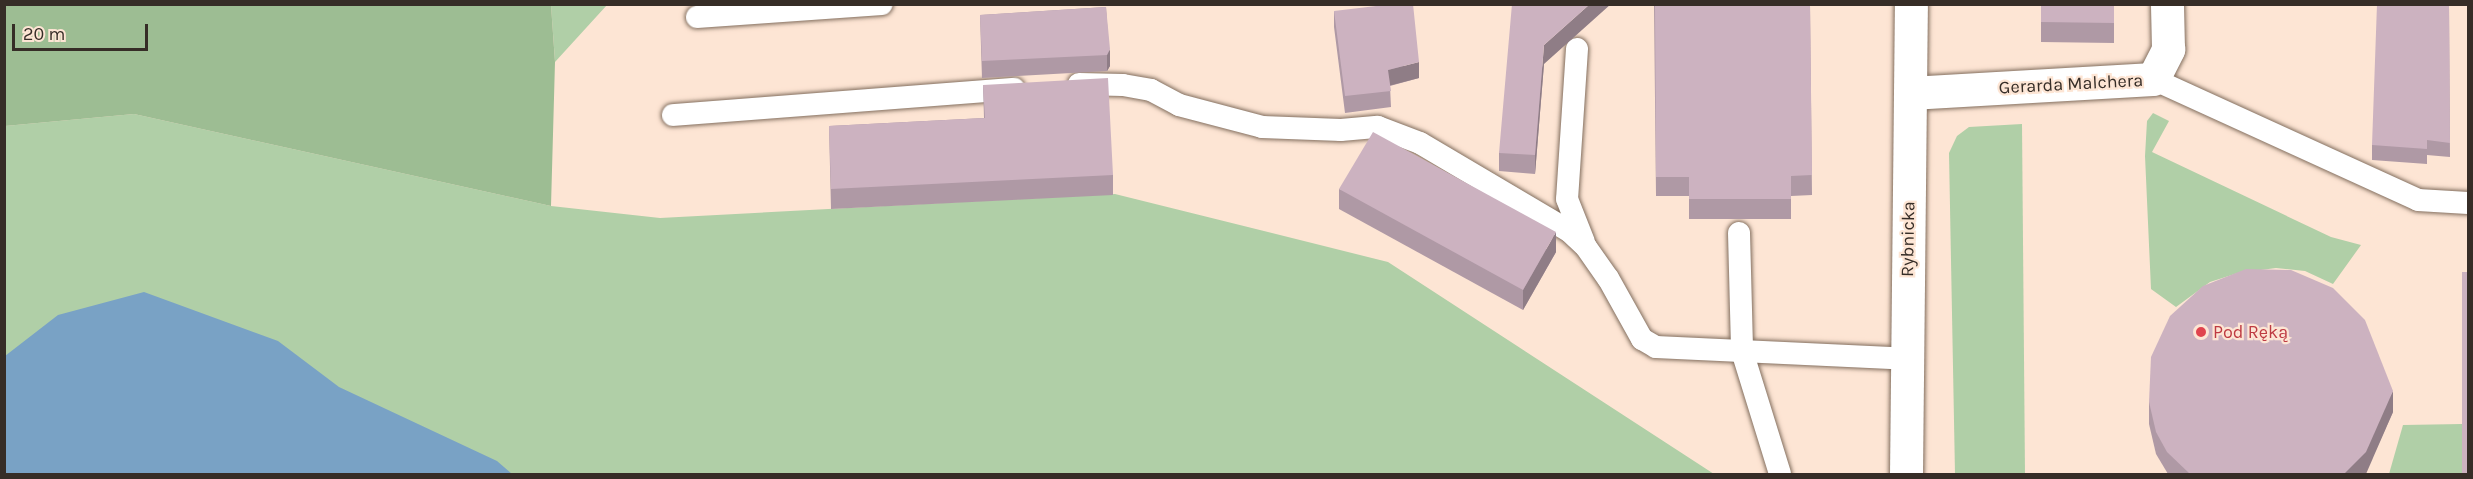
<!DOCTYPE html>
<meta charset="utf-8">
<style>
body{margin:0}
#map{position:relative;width:2473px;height:479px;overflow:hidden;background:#fde5d4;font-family:Karla,sans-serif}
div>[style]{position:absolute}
.green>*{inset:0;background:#b0cfa7}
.forest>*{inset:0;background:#9dbd93}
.water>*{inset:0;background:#79a2c5}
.roads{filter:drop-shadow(0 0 2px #836f5f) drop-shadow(0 0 2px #836f5f)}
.lane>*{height:22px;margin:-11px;padding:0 11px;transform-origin:11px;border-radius:11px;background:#fff}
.street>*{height:33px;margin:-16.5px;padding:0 16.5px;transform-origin:16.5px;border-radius:16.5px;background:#fff}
.secondary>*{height:33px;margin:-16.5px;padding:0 16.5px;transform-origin:16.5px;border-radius:16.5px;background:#fff}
.wall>*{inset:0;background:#af99a5}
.shaded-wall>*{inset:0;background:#8f7d86}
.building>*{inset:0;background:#ccb2c0}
.dots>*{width:16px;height:16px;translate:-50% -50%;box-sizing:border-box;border:3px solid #fde5d4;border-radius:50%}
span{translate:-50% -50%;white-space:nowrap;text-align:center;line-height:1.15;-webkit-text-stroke:4.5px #fde5d4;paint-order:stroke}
.street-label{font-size:18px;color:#362d27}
.health-label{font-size:18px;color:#be3a42}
.left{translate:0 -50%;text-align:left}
.frame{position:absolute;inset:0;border:6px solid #362d27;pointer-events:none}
.scale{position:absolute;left:12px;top:24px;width:136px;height:27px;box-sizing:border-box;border:3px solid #362d27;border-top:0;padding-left:8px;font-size:18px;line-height:21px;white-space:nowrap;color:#362d27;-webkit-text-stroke:4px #fde5d4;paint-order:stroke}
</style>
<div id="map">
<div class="green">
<i style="clip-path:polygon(551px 5px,607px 5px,555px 62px,555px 61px)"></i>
<i style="clip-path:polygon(2153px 113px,2169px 121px,2152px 152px,2331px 237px,2361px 245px,2333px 284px,2305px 271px,2276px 268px,2238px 273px,2210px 282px,2176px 307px,2151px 289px,2145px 156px,2147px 121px)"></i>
<i style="clip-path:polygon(134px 114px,551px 206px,660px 218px,1115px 194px,1388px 262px,1714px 474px,5px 474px,5px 126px)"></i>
<i style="clip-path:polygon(2022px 124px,2025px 474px,1955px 474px,1949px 153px,1957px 136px,1969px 127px)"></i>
<i style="clip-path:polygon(2462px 424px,2462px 474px,2389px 474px,2403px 425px)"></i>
</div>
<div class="forest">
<i style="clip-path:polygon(5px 4px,551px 5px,555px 62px,551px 206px,134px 114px,5px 126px)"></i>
</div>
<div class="water">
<i style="clip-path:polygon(144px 292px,278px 341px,339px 387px,497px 461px,512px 474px,5px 474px,5px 356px,58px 315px)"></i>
</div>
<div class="roads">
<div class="lane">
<i style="left:697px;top:17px;width:185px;rotate:-4deg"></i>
<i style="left:1577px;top:49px;width:150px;rotate:93.8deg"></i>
<i style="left:1567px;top:199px;width:46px;rotate:68.4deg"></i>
<i style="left:2153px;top:79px;width:291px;rotate:24.5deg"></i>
<i style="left:2418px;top:200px;width:50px;rotate:3.4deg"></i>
<i style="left:1079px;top:84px;width:44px;rotate:1.3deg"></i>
<i style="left:1123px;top:85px;width:28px;rotate:10deg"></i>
<i style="left:1151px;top:90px;width:32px;rotate:28deg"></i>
<i style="left:1179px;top:105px;width:86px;rotate:14.8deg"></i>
<i style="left:1262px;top:127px;width:79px;rotate:2.2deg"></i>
<i style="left:1341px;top:130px;width:37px;rotate:-5deg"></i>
<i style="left:1378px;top:127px;width:45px;rotate:20.9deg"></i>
<i style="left:1420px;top:143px;width:173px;rotate:30.6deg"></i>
<i style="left:1569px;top:231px;width:23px;rotate:43deg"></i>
<i style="left:1586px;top:247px;width:38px;rotate:55deg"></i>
<i style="left:1608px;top:278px;width:70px;rotate:60.9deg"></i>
<i style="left:1642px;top:339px;width:16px;rotate:30deg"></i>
<i style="left:1656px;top:347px;width:251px;rotate:2.7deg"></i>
<i style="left:673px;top:115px;width:342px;rotate:-4.4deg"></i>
<i style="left:1739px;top:233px;width:118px;rotate:88.5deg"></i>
<i style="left:1742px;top:351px;width:129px;rotate:72.8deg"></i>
</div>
<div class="street">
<i style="left:1910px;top:93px;width:243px;rotate:-3.3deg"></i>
<i style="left:2153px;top:79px;width:34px;rotate:-63deg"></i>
<i style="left:2168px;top:49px;width:45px;rotate:-91.3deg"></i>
</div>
<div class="secondary">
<i style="left:1906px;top:474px;width:470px;rotate:-89.4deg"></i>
</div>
</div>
<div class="wall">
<i style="clip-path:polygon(1654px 4px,1810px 4px,1812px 195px,1791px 196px,1791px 219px,1689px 219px,1689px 196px,1656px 196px)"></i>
<i style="clip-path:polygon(2041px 4px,2114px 4px,2114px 43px,2041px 42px)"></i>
<i style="clip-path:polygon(2449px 4px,2450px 157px,2427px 155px,2427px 164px,2372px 160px,2372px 145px)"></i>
<i style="clip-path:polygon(1106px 7px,1110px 66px,1107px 71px,982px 78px,980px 15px)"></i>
<i style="clip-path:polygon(1334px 11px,1419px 78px,1390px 86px,1391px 107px,1345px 113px,1334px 27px)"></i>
<i style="clip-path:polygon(1544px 64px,1535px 174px,1499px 171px,1499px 153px)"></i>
<i style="clip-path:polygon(983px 85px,1113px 175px,1113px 195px,831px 209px,829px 126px,984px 118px)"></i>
<i style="clip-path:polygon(1339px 189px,1556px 252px,1523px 310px,1339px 209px)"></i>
<i style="clip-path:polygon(2149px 402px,2393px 412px,2365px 474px,2168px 474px,2156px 454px,2149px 424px)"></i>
</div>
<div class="shaded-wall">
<i style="clip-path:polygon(1590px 4px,1611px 4px,1544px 64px,1535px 174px,1535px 155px,1544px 45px)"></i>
<i style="clip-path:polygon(1110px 49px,1110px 66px,1107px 71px,1107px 55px)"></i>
<i style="clip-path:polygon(1419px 62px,1419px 78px,1388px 86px,1388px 70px)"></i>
<i style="clip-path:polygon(1556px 232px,1556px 252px,1523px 310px,1523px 290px)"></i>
<i style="clip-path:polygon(2393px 391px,2393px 412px,2366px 474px,2344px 474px)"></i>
</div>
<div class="building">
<i style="clip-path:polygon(1393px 4px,1413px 4px,1419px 62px,1388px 70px,1391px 91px,1345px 96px,1334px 11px)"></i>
<i style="clip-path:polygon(1512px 4px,1590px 4px,1544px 45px,1535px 155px,1499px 153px)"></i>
<i style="clip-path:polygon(1655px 4px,1810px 4px,1812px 175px,1791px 176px,1791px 199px,1689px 199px,1689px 177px,1656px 177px)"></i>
<i style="clip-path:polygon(2041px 4px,2114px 4px,2114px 23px,2041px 22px)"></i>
<i style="clip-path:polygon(2377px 4px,2449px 4px,2450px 143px,2427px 140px,2427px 149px,2372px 145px)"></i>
<i style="clip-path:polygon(1106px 7px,1110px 49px,1107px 55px,982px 61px,980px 15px)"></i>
<i style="clip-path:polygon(1108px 78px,1113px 175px,831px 189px,829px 126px,985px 118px,983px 85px)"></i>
<i style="clip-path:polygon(1373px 132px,1556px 232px,1523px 290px,1339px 189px)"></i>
<i style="clip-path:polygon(2246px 269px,2291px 270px,2333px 288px,2365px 320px,2393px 391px,2366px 452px,2344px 474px,2190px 474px,2167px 452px,2156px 432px,2149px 402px,2151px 357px,2170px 316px,2203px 286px)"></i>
<i style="clip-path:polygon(2462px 272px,2469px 272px,2469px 474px,2462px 474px)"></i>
</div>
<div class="dots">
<i style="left:2201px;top:332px;background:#e0444e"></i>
</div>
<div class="street-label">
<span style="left:2071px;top:84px;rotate:-3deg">Gerarda Malchera</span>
<span style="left:1908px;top:239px;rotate:-89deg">Rybnicka</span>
</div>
<div class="health-label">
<span class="left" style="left:2213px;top:332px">Pod Ręką</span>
</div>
<div class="frame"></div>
<div class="scale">20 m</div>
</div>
